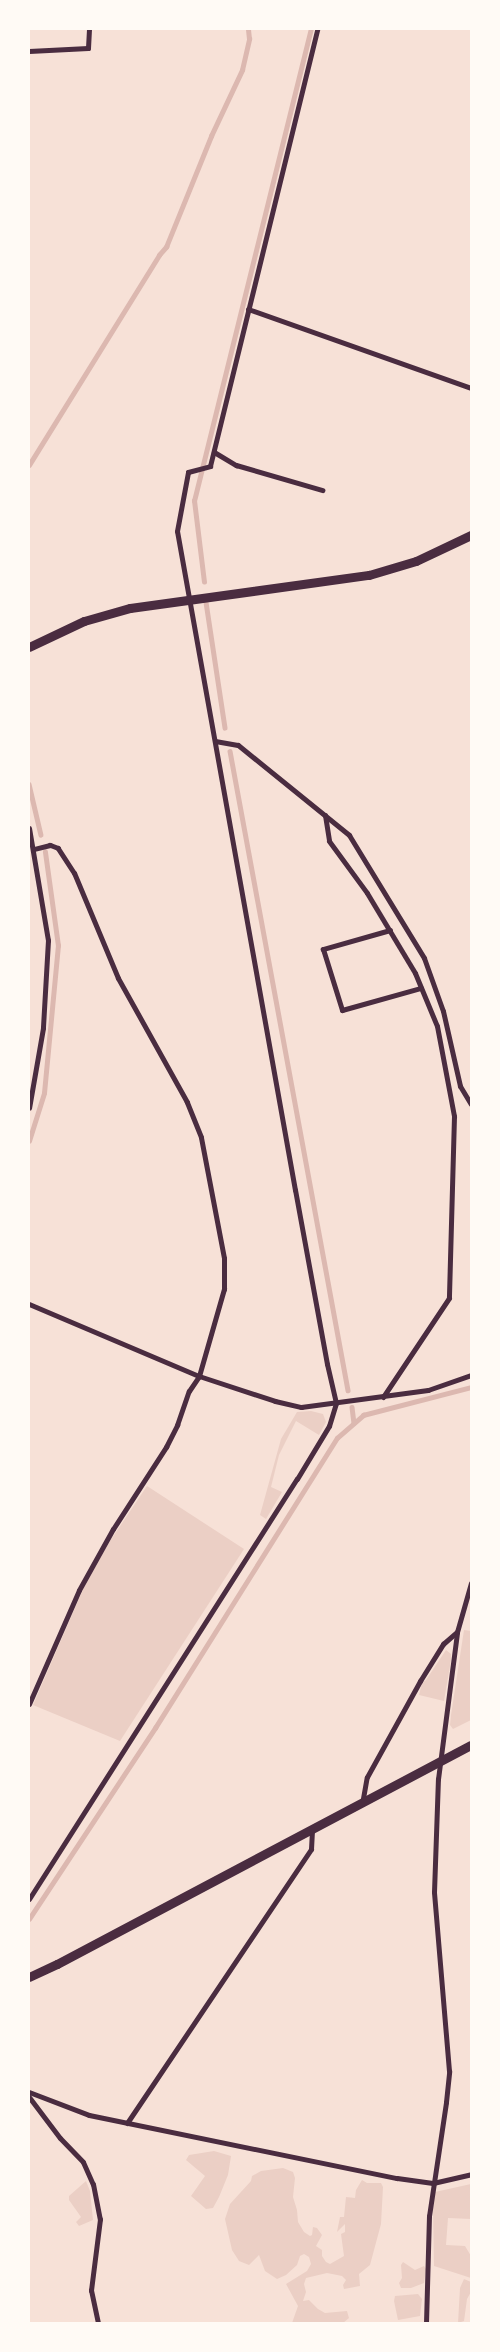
<!DOCTYPE html>
<style>
body{margin:0}
#map{position:relative;width:500px;height:2352px;overflow:hidden;background:#f7e1d7;font-family:"Titillium Web",sans-serif}
div>[style]{position:absolute}
.green>*{inset:0;background:#ebcfc5}
.stream>*{height:4.5px;margin:-2.25px;padding:0 2.25px;transform-origin:2.25px;border-radius:2.25px;background:#dcb8b0}
.minor>*{height:5px;margin:-2.5px;padding:0 2.5px;transform-origin:2.5px;border-radius:2.5px;background:#4a2c40}
.tertiary>*{height:9px;margin:-4.5px;padding:0 4.5px;transform-origin:4.5px;border-radius:4.5px;background:#4a2c40}
span{translate:-50% -50%;white-space:nowrap;text-align:center;line-height:1.15;-webkit-text-stroke:4px #fffaf5;paint-order:stroke}
.frame{position:absolute;inset:0;border:30px solid #fffaf5;pointer-events:none}
</style>
<div id="map">
<div class="green">
<i style="clip-path:polygon(311px 1411px,323px 1414px,326px 1422px,319px 1435px,296px 1421px,279px 1455px,271px 1487px,282px 1492px,266px 1519px,260px 1515px,281px 1439px,297px 1412px)"></i>
<i style="clip-path:polygon(147px 1486px,244px 1549px,120px 1741px,33px 1705px,84px 1587px,108px 1544px)"></i>
<i style="clip-path:polygon(464px 1630px,471px 1631px,471px 1720px,453px 1729px,450px 1725px,451px 1715px)"></i>
<i style="clip-path:polygon(446px 1650px,451px 1654px,451px 1660px,444px 1701px,419px 1695px,422px 1683px,426px 1680px)"></i>
<i style="clip-path:polygon(214px 2151px,231px 2156px,228px 2175px,219px 2197px,213px 2208px,206px 2209px,191px 2196px,205px 2176px,186px 2160px,189px 2155px)"></i>
<i style="clip-path:polygon(283px 2168px,293px 2172px,295px 2178px,293px 2197px,297px 2210px,298px 2222px,304px 2232px,310px 2236px,312px 2235px,313px 2227px,317px 2228px,322px 2235px,316px 2246px,322px 2250px,322px 2256px,326px 2262px,330px 2264px,344px 2256px,341px 2234px,345px 2232px,345px 2224px,337px 2232px,340px 2217px,344px 2217px,346px 2197px,355px 2198px,356px 2190px,362px 2180px,367px 2183px,381px 2183px,383px 2187px,381px 2224px,370px 2265px,359px 2274px,360px 2286px,344px 2289px,343px 2285px,346px 2280px,342px 2276px,327px 2273px,306px 2278px,304px 2284px,306px 2292px,303px 2301px,309px 2300px,318px 2309px,325px 2313px,347px 2311px,349px 2318px,343px 2323px,292px 2323px,298px 2306px,286px 2284px,307px 2271px,311px 2264px,309px 2257px,304px 2254px,300px 2256px,297px 2265px,286px 2275px,277px 2279px,265px 2271px,259px 2255px,249px 2265px,239px 2261px,232px 2250px,225px 2219px,230px 2204px,251px 2181px,252px 2176px,261px 2171px)"></i>
<i style="clip-path:polygon(86px 2181px,90px 2191px,93px 2220px,79px 2226px,76px 2222px,81px 2217px,69px 2200px,69px 2196px)"></i>
<i style="clip-path:polygon(471px 2184px,471px 2219px,448px 2218px,446px 2245px,465px 2246px,471px 2256px,471px 2278px,434px 2266px,433px 2208px,435px 2192px)"></i>
<i style="clip-path:polygon(403px 2262px,415px 2270px,424px 2266px,426px 2269px,424px 2283px,411px 2288px,401px 2288px,399px 2283px,402px 2278px,401px 2265px)"></i>
<i style="clip-path:polygon(464px 2279px,471px 2282px,471px 2292px,467px 2299px,464px 2321px,458px 2323px,460px 2288px)"></i>
<i style="clip-path:polygon(418px 2294px,422px 2299px,420px 2316px,398px 2320px,394px 2301px,395px 2296px)"></i>
</div>
<div class="stream">
<i style="left:29px;top:465px;width:247px;rotate:-58.2deg"></i>
<i style="left:159px;top:255px;width:11px;rotate:-49deg"></i>
<i style="left:166px;top:247px;width:120px;rotate:-67.9deg"></i>
<i style="left:211px;top:136px;width:73px;rotate:-64.8deg"></i>
<i style="left:242px;top:70px;width:32px;rotate:-77deg"></i>
<i style="left:249px;top:39px;width:10px;rotate:-96deg"></i>
<i style="left:204px;top:582px;width:82px;rotate:-97deg"></i>
<i style="left:194px;top:501px;width:486px;rotate:-76.1deg"></i>
<i style="left:206px;top:602px;width:127px;rotate:81.4deg"></i>
<i style="left:230px;top:751px;width:650px;rotate:79.54deg"></i>
<i style="left:29px;top:784px;width:52px;rotate:76.8deg"></i>
<i style="left:29px;top:1141px;width:50px;rotate:-72.6deg"></i>
<i style="left:44px;top:1093px;width:148px;rotate:-84.6deg"></i>
<i style="left:58px;top:946px;width:95px;rotate:-97.9deg"></i>
<i style="left:352px;top:1407px;width:16px;rotate:83deg"></i>
<i style="left:29px;top:1919px;width:229px;rotate:-56.6deg"></i>
<i style="left:155px;top:1728px;width:342px;rotate:-57.9deg"></i>
<i style="left:337px;top:1438px;width:35px;rotate:-41deg"></i>
<i style="left:363px;top:1415px;width:112px;rotate:-14.5deg"></i>
</div>
<div class="minor">
<i style="left:29px;top:51px;width:59px;rotate:-2.9deg"></i>
<i style="left:88px;top:48px;width:19px;rotate:-87deg"></i>
<i style="left:248px;top:309px;width:237px;rotate:19.5deg"></i>
<i style="left:214px;top:452px;width:26px;rotate:31deg"></i>
<i style="left:236px;top:465px;width:90px;rotate:16.2deg"></i>
<i style="left:215px;top:741px;width:23px;rotate:10deg"></i>
<i style="left:238px;top:745px;width:143px;rotate:39deg"></i>
<i style="left:349px;top:835px;width:144px;rotate:58.6deg"></i>
<i style="left:424px;top:958px;width:56px;rotate:70.3deg"></i>
<i style="left:443px;top:1011px;width:77px;rotate:77.2deg"></i>
<i style="left:460px;top:1086px;width:21px;rotate:59deg"></i>
<i style="left:325px;top:815px;width:26px;rotate:81deg"></i>
<i style="left:329px;top:841px;width:64px;rotate:53.8deg"></i>
<i style="left:367px;top:893px;width:93px;rotate:59deg"></i>
<i style="left:415px;top:973px;width:57px;rotate:67.5deg"></i>
<i style="left:437px;top:1026px;width:92px;rotate:79.3deg"></i>
<i style="left:454px;top:1116px;width:182px;rotate:91.6deg"></i>
<i style="left:449px;top:1298px;width:119px;rotate:123.7deg"></i>
<i style="left:29px;top:828px;width:114px;rotate:80.4deg"></i>
<i style="left:48px;top:940px;width:88px;rotate:93.3deg"></i>
<i style="left:43px;top:1028px;width:81px;rotate:99.9deg"></i>
<i style="left:390px;top:930px;width:70px;rotate:164.2deg"></i>
<i style="left:323px;top:949px;width:64px;rotate:72.7deg"></i>
<i style="left:342px;top:1010px;width:82px;rotate:-15.6deg"></i>
<i style="left:29px;top:1304px;width:185px;rotate:23deg"></i>
<i style="left:199px;top:1376px;width:80px;rotate:18.2deg"></i>
<i style="left:275px;top:1401px;width:27px;rotate:13deg"></i>
<i style="left:301px;top:1407px;width:128px;rotate:-7.6deg"></i>
<i style="left:428px;top:1390px;width:46px;rotate:-19.2deg"></i>
<i style="left:29px;top:1704px;width:124px;rotate:-66.3deg"></i>
<i style="left:79px;top:1590px;width:70px;rotate:-60.9deg"></i>
<i style="left:113px;top:1529px;width:98px;rotate:-57.1deg"></i>
<i style="left:166px;top:1447px;width:25px;rotate:-63deg"></i>
<i style="left:177px;top:1425px;width:36px;rotate:-71deg"></i>
<i style="left:189px;top:1391px;width:18px;rotate:-56deg"></i>
<i style="left:199px;top:1376px;width:91px;rotate:-74deg"></i>
<i style="left:224px;top:1289px;width:31px;rotate:-90deg"></i>
<i style="left:224px;top:1258px;width:123px;rotate:-100.8deg"></i>
<i style="left:201px;top:1137px;width:38px;rotate:-112deg"></i>
<i style="left:187px;top:1102px;width:142px;rotate:-119.1deg"></i>
<i style="left:118px;top:978px;width:114px;rotate:-112.7deg"></i>
<i style="left:74px;top:873px;width:30px;rotate:-123deg"></i>
<i style="left:58px;top:848px;width:9px;rotate:-159deg"></i>
<i style="left:50px;top:845px;width:16px;rotate:166deg"></i>
<i style="left:362px;top:1804px;width:27px;rotate:-80deg"></i>
<i style="left:367px;top:1777px;width:110px;rotate:-61.1deg"></i>
<i style="left:420px;top:1681px;width:44px;rotate:-58.1deg"></i>
<i style="left:443px;top:1644px;width:18px;rotate:-41deg"></i>
<i style="left:29px;top:1899px;width:498px;rotate:-57.5deg"></i>
<i style="left:297px;top:1479px;width:62px;rotate:-58.9deg"></i>
<i style="left:329px;top:1426px;width:24px;rotate:-73deg"></i>
<i style="left:336px;top:1403px;width:40px;rotate:-103deg"></i>
<i style="left:327px;top:1364px;width:177px;rotate:-100.4deg"></i>
<i style="left:295px;top:1190px;width:669px;rotate:-100.15deg"></i>
<i style="left:177px;top:531px;width:60px;rotate:-79.4deg"></i>
<i style="left:188px;top:472px;width:23px;rotate:-15deg"></i>
<i style="left:210px;top:466px;width:450px;rotate:-76.2deg"></i>
<i style="left:29px;top:2092px;width:64px;rotate:21deg"></i>
<i style="left:89px;top:2115px;width:314px;rotate:11.6deg"></i>
<i style="left:397px;top:2178px;width:36px;rotate:8deg"></i>
<i style="left:433px;top:2183px;width:39px;rotate:-13deg"></i>
<i style="left:29px;top:2097px;width:51px;rotate:52.9deg"></i>
<i style="left:60px;top:2138px;width:33px;rotate:46deg"></i>
<i style="left:83px;top:2162px;width:24px;rotate:66deg"></i>
<i style="left:93px;top:2184px;width:36px;rotate:79deg"></i>
<i style="left:100px;top:2219px;width:72px;rotate:97.2deg"></i>
<i style="left:91px;top:2290px;width:34px;rotate:78deg"></i>
<i style="left:127px;top:2123px;width:330px;rotate:-56.1deg"></i>
<i style="left:311px;top:1849px;width:19px;rotate:-87deg"></i>
<i style="left:426px;top:2323px;width:107px;rotate:-88.4deg"></i>
<i style="left:429px;top:2216px;width:115px;rotate:-81.5deg"></i>
<i style="left:446px;top:2102px;width:31px;rotate:-84deg"></i>
<i style="left:449px;top:2071px;width:180px;rotate:-94.8deg"></i>
<i style="left:434px;top:1892px;width:113px;rotate:-88deg"></i>
<i style="left:438px;top:1779px;width:148px;rotate:-82.6deg"></i>
<i style="left:457px;top:1632px;width:51px;rotate:-74.1deg"></i>
</div>
<div class="tertiary">
<i style="left:29px;top:647px;width:61px;rotate:-25.3deg"></i>
<i style="left:84px;top:621px;width:48px;rotate:-15.8deg"></i>
<i style="left:130px;top:608px;width:241px;rotate:-7.9deg"></i>
<i style="left:369px;top:575px;width:49px;rotate:-16.6deg"></i>
<i style="left:416px;top:561px;width:61px;rotate:-25.3deg"></i>
<i style="left:29px;top:1977px;width:31px;rotate:-25deg"></i>
<i style="left:57px;top:1964px;width:468px;rotate:-27.9deg"></i>
</div>
<div class="frame"></div>
</div>
